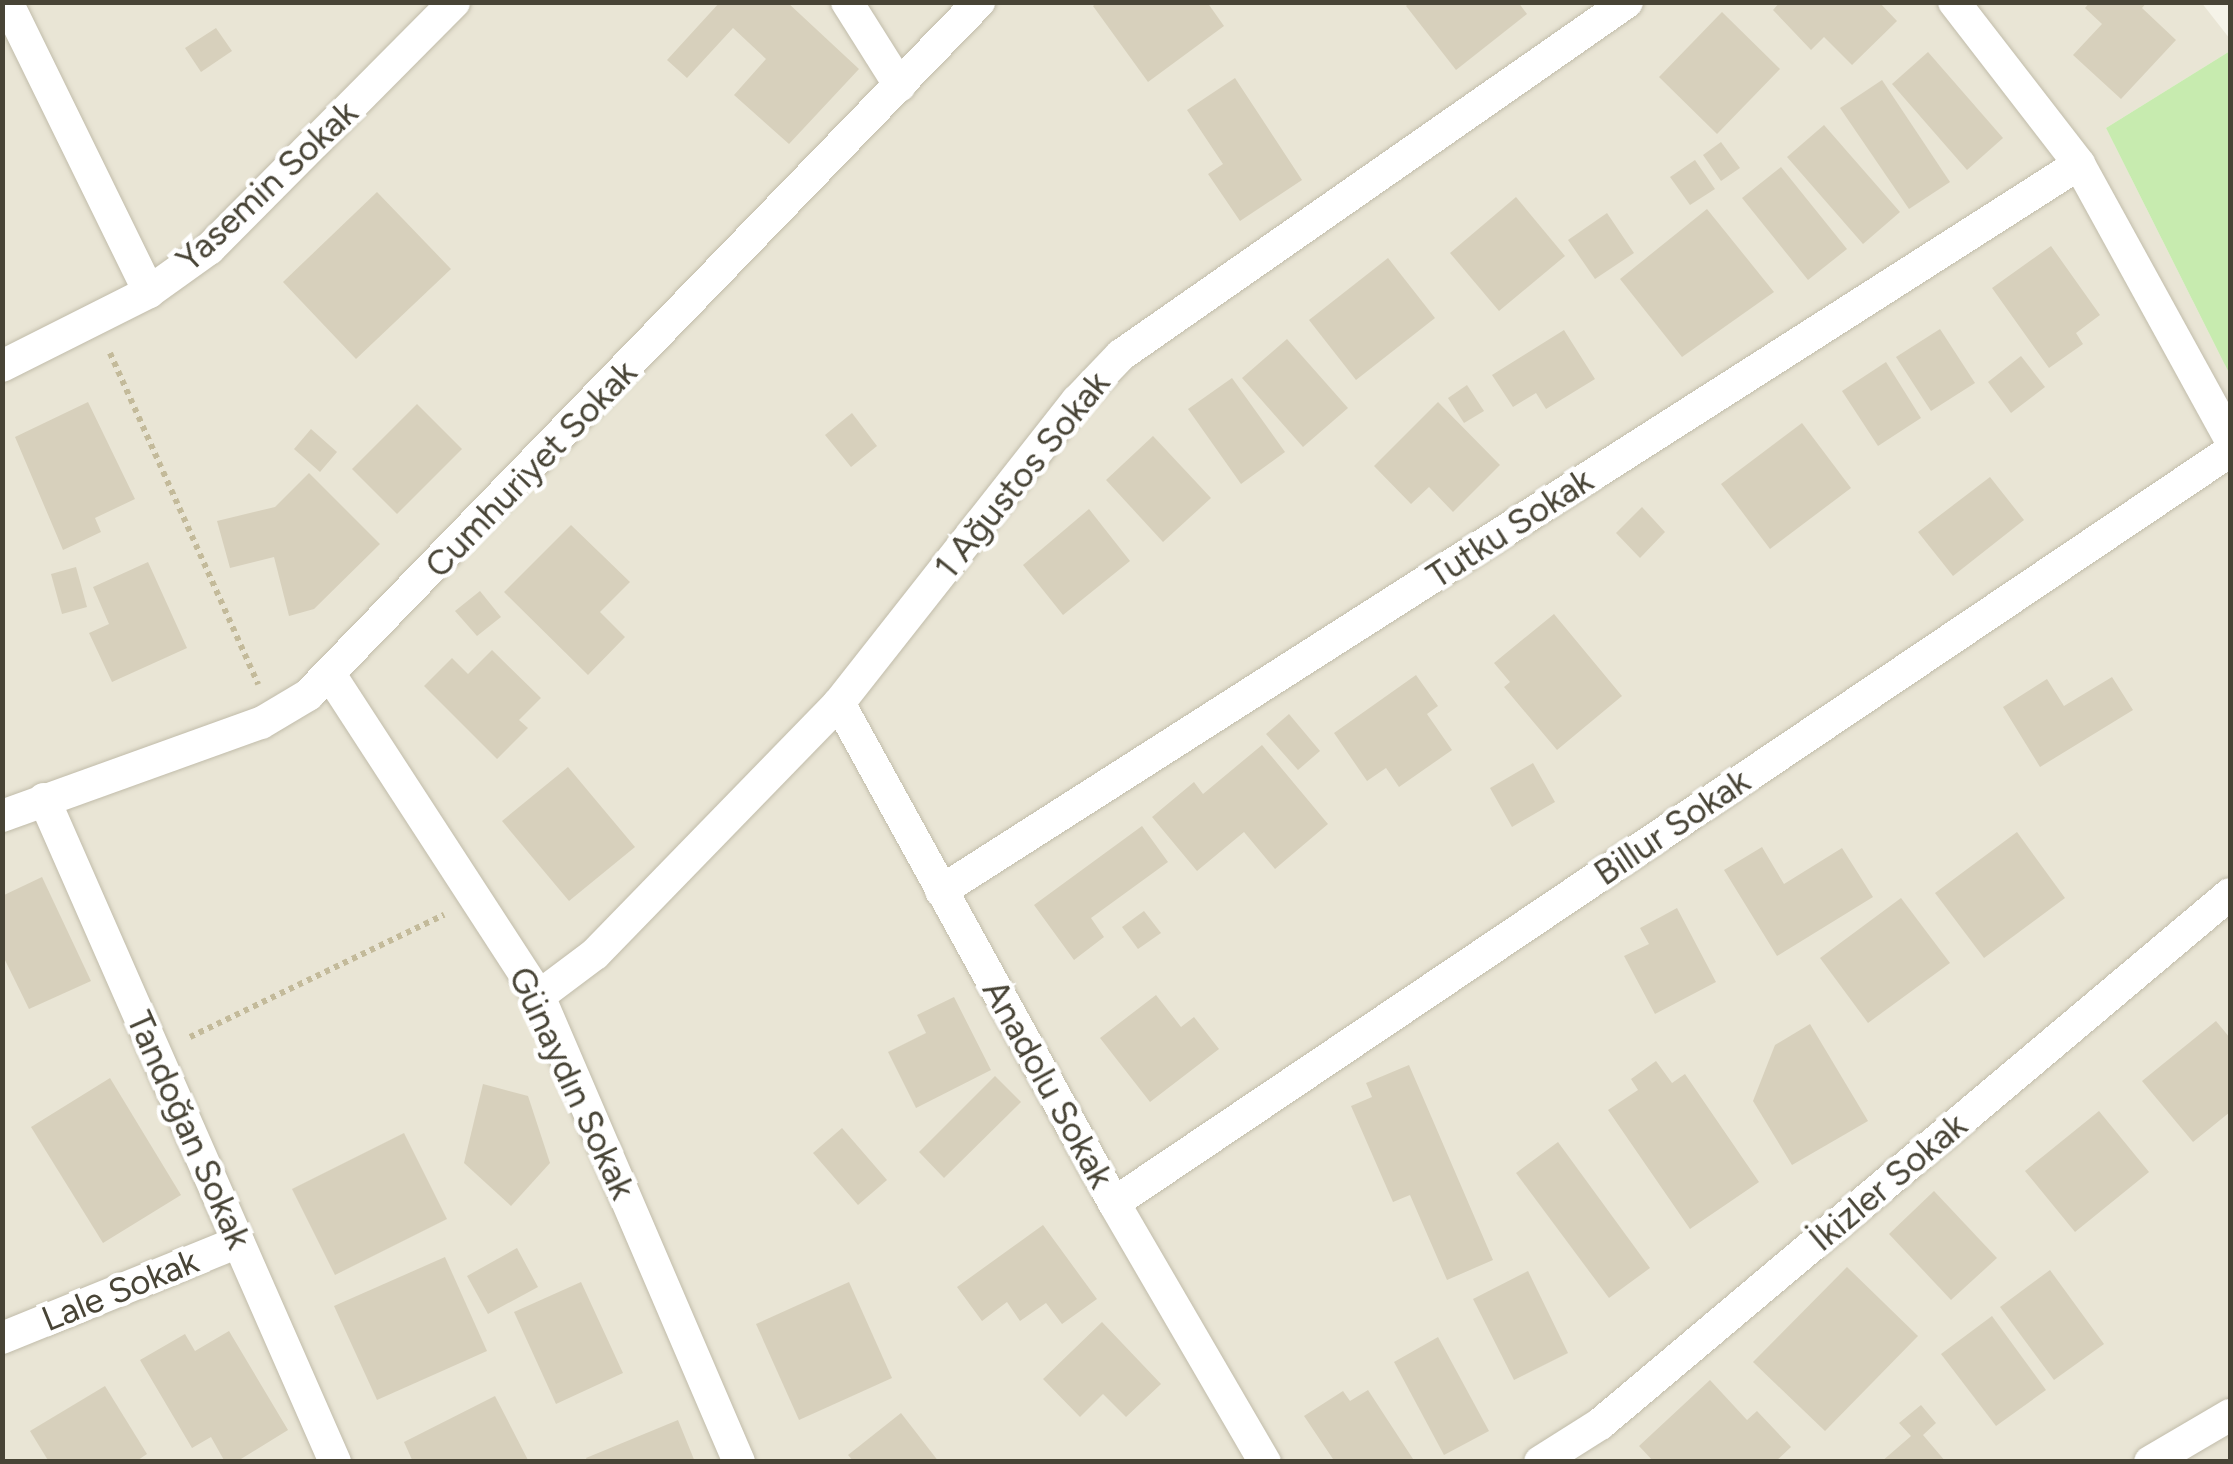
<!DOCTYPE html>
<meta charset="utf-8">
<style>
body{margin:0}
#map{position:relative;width:2233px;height:1464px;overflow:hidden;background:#f5f3e8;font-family:Figtree,sans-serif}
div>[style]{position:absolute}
.residential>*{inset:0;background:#e9e5d5}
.green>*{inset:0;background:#c7ebaf}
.building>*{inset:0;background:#d7d0bc}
.path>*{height:6px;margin-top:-3px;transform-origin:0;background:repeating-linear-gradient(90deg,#c3ba9a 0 5px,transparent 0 10px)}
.roads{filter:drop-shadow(0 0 2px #c1bcaa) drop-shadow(0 0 2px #c1bcaa)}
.street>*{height:32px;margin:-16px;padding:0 16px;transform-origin:16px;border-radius:16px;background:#fff}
span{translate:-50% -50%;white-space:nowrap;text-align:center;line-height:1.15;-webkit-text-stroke:9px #fff;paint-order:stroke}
.street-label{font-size:35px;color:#484436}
.frame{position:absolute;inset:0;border:5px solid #484436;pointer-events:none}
</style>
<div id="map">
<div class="residential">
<i style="clip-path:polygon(2201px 2px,2230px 39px,2230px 51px,2106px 128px,2230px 375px,2230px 1461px,3px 1462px,3px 3px)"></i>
</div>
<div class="green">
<i style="clip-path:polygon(2230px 51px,2230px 375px,2106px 128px)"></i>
</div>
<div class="building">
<i style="clip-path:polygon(720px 2px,787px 2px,859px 69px,789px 144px,734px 95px,766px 59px,733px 28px,687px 78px,667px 60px)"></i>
<i style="clip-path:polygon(1098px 2px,1207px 2px,1224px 26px,1148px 82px,1093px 6px)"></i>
<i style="clip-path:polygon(1410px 2px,1518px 2px,1527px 14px,1456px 70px,1406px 6px)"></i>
<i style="clip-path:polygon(1780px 2px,1879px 2px,1897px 21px,1852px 65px,1824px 37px,1811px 50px,1773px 10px)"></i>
<i style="clip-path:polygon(2090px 2px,2147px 2px,2142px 8px,2176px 40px,2121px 99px,2073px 55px,2102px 24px,2085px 8px)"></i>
<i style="clip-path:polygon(1722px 12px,1780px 69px,1717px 134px,1659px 77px)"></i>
<i style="clip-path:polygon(216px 28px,232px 51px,201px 72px,185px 48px)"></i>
<i style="clip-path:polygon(1928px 52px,2003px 138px,1967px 170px,1892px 84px)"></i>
<i style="clip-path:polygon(1235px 78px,1302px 180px,1240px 221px,1208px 174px,1223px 164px,1187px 110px)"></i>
<i style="clip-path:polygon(1882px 80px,1950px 182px,1909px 209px,1840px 108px)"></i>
<i style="clip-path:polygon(1824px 125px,1900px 212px,1863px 244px,1787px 157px)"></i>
<i style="clip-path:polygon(1721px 142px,1740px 168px,1721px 181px,1703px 155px)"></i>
<i style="clip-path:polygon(1695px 160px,1715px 189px,1690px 205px,1670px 177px)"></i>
<i style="clip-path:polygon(1781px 167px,1847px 249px,1808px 280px,1742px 198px)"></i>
<i style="clip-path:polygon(377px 192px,451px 269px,356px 359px,283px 282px)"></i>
<i style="clip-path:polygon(1516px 197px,1565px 256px,1499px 311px,1450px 253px)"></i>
<i style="clip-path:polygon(1707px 209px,1774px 292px,1682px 357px,1620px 279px)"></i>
<i style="clip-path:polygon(1607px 213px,1634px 253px,1595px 279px,1568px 240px)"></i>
<i style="clip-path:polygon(2051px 246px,2100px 315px,2076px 333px,2083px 344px,2049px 368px,1992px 288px)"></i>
<i style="clip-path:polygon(1388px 258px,1435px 318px,1356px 380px,1309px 320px)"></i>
<i style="clip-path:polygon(1940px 329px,1975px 383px,1931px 411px,1896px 357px)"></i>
<i style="clip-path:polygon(1564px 330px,1595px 379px,1546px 409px,1536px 393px,1513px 407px,1492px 375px)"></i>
<i style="clip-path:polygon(1287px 339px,1348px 408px,1303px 447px,1242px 378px)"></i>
<i style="clip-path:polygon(2021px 356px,2045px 387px,2011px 413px,1988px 382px)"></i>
<i style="clip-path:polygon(1886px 362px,1921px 418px,1878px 446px,1842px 391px)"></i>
<i style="clip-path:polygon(1232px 378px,1285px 452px,1241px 484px,1188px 409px)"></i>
<i style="clip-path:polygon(1467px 385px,1484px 411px,1464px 423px,1448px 398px)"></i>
<i style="clip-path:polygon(88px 402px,135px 499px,95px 518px,101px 532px,63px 550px,15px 437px)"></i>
<i style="clip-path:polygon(1438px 402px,1500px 465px,1453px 512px,1429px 487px,1411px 504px,1374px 466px)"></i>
<i style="clip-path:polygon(417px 404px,462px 449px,397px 514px,352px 469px)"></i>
<i style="clip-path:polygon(852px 413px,877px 446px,851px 467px,825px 435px)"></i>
<i style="clip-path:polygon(1802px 423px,1851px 488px,1770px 549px,1721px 484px)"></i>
<i style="clip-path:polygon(311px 429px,337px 452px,320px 472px,294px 449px)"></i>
<i style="clip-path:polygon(1153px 436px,1211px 498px,1163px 542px,1106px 480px)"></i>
<i style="clip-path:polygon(309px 473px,380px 544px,314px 609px,289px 616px,274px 557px,230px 568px,217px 521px,275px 507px)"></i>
<i style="clip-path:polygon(1990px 477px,2024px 520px,1953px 576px,1918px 532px)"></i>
<i style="clip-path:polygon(1642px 507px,1665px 532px,1640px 558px,1616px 533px)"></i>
<i style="clip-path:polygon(1089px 509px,1130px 561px,1063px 615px,1023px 565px)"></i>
<i style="clip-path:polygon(571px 525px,630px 582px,600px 612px,625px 637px,588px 675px,504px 592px)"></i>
<i style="clip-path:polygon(148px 562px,187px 648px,112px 682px,89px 633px,109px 624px,93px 587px)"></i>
<i style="clip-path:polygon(76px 567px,87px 607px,62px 614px,51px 574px)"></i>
<i style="clip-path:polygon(480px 591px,501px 617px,477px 636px,455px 611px)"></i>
<i style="clip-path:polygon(1554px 614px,1622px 696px,1557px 750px,1504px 687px,1510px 682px,1494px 663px)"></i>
<i style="clip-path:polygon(492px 650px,541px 698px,519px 720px,528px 728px,497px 759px,424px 686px,452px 658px,468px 674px)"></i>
<i style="clip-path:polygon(1416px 675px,1438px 706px,1427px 714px,1452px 750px,1399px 787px,1386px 768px,1367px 781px,1334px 733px)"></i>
<i style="clip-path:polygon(2112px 677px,2133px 710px,2040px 767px,2003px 707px,2047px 679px,2064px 706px)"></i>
<i style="clip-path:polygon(1289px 714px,1320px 751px,1298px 770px,1266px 734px)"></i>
<i style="clip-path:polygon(1262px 745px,1328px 824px,1275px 869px,1244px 832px,1197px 871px,1152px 817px,1194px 782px,1203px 794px)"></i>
<i style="clip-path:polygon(1533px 763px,1555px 802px,1512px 827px,1490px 788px)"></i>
<i style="clip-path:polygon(568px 767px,635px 847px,569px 901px,502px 821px)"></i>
<i style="clip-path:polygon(1142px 826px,1168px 862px,1091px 918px,1104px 937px,1074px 960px,1034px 905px)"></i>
<i style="clip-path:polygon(2017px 832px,2065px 898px,1984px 958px,1935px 893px)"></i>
<i style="clip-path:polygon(1762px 847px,1784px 884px,1842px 848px,1873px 897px,1777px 956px,1724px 870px)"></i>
<i style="clip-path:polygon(42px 877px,91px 981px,29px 1009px,2px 954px,2px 896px)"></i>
<i style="clip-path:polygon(1901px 898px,1950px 963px,1868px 1023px,1820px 958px)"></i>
<i style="clip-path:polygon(1677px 908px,1716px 982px,1655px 1014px,1624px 956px,1649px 944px,1640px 928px)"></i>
<i style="clip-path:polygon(1144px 911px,1161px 933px,1138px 949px,1122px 927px)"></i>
<i style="clip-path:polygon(1156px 995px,1181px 1027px,1194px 1017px,1219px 1049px,1150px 1102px,1100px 1038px)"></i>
<i style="clip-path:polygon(954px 997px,991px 1070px,916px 1108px,888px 1052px,926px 1033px,917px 1015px)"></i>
<i style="clip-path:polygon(2216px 1021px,2230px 1038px,2230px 1112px,2193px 1142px,2142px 1081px)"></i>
<i style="clip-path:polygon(1810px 1024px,1868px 1121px,1792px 1165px,1753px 1101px,1775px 1045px)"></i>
<i style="clip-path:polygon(1656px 1061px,1672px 1083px,1685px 1074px,1759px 1182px,1690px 1229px,1608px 1110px,1638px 1090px,1631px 1079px)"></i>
<i style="clip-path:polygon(1409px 1065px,1493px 1260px,1447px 1280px,1410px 1195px,1393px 1202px,1351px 1106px,1372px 1097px,1366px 1083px)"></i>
<i style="clip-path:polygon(995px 1076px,1021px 1102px,944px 1178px,919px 1152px)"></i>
<i style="clip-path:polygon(110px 1078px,181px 1195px,103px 1243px,31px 1127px)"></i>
<i style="clip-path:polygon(483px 1084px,528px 1096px,550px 1163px,511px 1206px,464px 1163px)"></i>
<i style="clip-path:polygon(2099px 1111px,2149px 1172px,2075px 1232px,2025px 1171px)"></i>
<i style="clip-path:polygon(842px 1128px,887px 1180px,858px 1205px,813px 1153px)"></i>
<i style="clip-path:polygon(404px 1133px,447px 1219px,335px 1275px,292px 1189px)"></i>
<i style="clip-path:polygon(1558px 1142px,1650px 1268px,1609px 1298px,1516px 1173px)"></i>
<i style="clip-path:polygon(1934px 1191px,1997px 1258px,1951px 1300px,1889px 1234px)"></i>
<i style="clip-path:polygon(1043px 1225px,1097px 1299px,1062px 1324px,1046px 1303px,1020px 1321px,1007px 1302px,982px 1321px,957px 1287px)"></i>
<i style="clip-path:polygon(517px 1248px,538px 1287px,488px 1314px,467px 1276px)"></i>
<i style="clip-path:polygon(445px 1257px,487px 1351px,377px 1400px,334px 1306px)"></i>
<i style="clip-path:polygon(1847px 1267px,1918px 1336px,1825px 1431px,1753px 1362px)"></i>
<i style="clip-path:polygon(2050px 1270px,2104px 1344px,2054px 1380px,2000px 1307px)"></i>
<i style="clip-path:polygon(1528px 1271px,1568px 1353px,1514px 1380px,1473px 1299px)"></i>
<i style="clip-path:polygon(581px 1282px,623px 1373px,556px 1404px,514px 1312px)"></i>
<i style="clip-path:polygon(849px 1282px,892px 1378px,799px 1420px,756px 1324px)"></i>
<i style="clip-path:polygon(1992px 1316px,2046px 1390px,1996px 1426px,1941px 1354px)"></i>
<i style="clip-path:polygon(1102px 1322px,1161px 1384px,1126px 1417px,1103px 1394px,1080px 1417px,1043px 1379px)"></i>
<i style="clip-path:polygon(229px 1331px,288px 1430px,236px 1462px,225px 1462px,211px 1437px,192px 1448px,140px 1360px,185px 1334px,195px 1351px)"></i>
<i style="clip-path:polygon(1438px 1337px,1489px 1431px,1444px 1455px,1394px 1362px)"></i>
<i style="clip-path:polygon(1710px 1380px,1747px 1420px,1757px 1411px,1791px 1447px,1775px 1462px,1654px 1462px,1639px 1446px)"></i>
<i style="clip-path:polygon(105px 1386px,147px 1454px,135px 1462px,49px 1462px,30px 1431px)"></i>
<i style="clip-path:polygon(1368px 1390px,1415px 1462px,1335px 1462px,1304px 1416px,1343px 1391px,1350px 1401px)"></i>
<i style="clip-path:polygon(495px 1396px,529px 1462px,413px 1462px,404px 1442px)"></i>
<i style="clip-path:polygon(1921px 1405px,1936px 1423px,1923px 1435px,1946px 1462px,1881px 1462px,1911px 1436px,1899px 1423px)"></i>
<i style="clip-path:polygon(901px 1413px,939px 1462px,854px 1462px,848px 1455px)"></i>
<i style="clip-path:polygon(678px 1420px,695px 1462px,588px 1462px,586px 1458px)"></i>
</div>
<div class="path">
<i style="left:110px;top:353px;width:363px;rotate:65.9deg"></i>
<i style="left:190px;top:1037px;width:282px;rotate:-25.7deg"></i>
</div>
<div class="roads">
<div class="street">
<i style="left:7px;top:2px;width:323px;rotate:63.9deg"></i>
<i style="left:847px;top:2px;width:99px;rotate:57.8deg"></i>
<i style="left:1954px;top:2px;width:205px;rotate:52.3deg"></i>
<i style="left:2079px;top:164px;width:314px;rotate:61.2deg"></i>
<i style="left:2px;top:366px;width:165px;rotate:-26.7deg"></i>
<i style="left:149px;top:292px;width:74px;rotate:-35.6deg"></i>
<i style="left:209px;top:249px;width:348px;rotate:-45.2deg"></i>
<i style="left:331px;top:676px;width:382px;rotate:57deg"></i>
<i style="left:539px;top:996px;width:507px;rotate:66.77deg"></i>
<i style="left:839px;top:703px;width:571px;rotate:61.19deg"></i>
<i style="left:1114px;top:1203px;width:300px;rotate:59.8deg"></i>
<i style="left:44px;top:799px;width:724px;rotate:66.3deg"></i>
<i style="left:2px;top:816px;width:275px;rotate:-19.8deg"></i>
<i style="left:261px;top:723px;width:55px;rotate:-30.8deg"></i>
<i style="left:308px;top:695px;width:965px;rotate:-45.92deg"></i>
<i style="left:941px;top:891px;width:1350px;rotate:-32.57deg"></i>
<i style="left:539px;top:996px;width:70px;rotate:-36.9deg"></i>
<i style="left:595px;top:954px;width:350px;rotate:-45.8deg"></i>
<i style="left:839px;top:703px;width:385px;rotate:-51.8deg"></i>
<i style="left:1077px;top:401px;width:64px;rotate:-46.3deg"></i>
<i style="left:1121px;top:355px;width:617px;rotate:-34.9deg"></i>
<i style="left:1114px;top:1203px;width:1346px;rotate:-33.97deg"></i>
<i style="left:2px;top:1338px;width:255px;rotate:-22.1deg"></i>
<i style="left:1540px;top:1462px;width:71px;rotate:-32.3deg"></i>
<i style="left:1600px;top:1424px;width:823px;rotate:-40.07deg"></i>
<i style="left:2150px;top:1462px;width:93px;rotate:-30.4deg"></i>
</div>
</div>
<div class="street-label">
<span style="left:267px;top:186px;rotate:-43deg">Yasemin Sokak</span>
<span style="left:531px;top:469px;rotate:-46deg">Cumhuriyet Sokak</span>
<span style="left:1022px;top:475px;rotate:-51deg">1 Ağustos Sokak</span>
<span style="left:1510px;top:528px;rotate:-33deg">Tutku Sokak</span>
<span style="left:1672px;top:827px;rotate:-34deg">Billur Sokak</span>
<span style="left:572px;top:1083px;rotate:65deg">Günaydın Sokak</span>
<span style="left:1048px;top:1084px;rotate:61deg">Anadolu Sokak</span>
<span style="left:189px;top:1130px;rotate:66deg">Tandoğan Sokak</span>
<span style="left:1888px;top:1182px;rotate:-40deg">İkizler Sokak</span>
<span style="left:120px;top:1290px;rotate:-22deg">Lale Sokak</span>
</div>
<div class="frame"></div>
</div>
